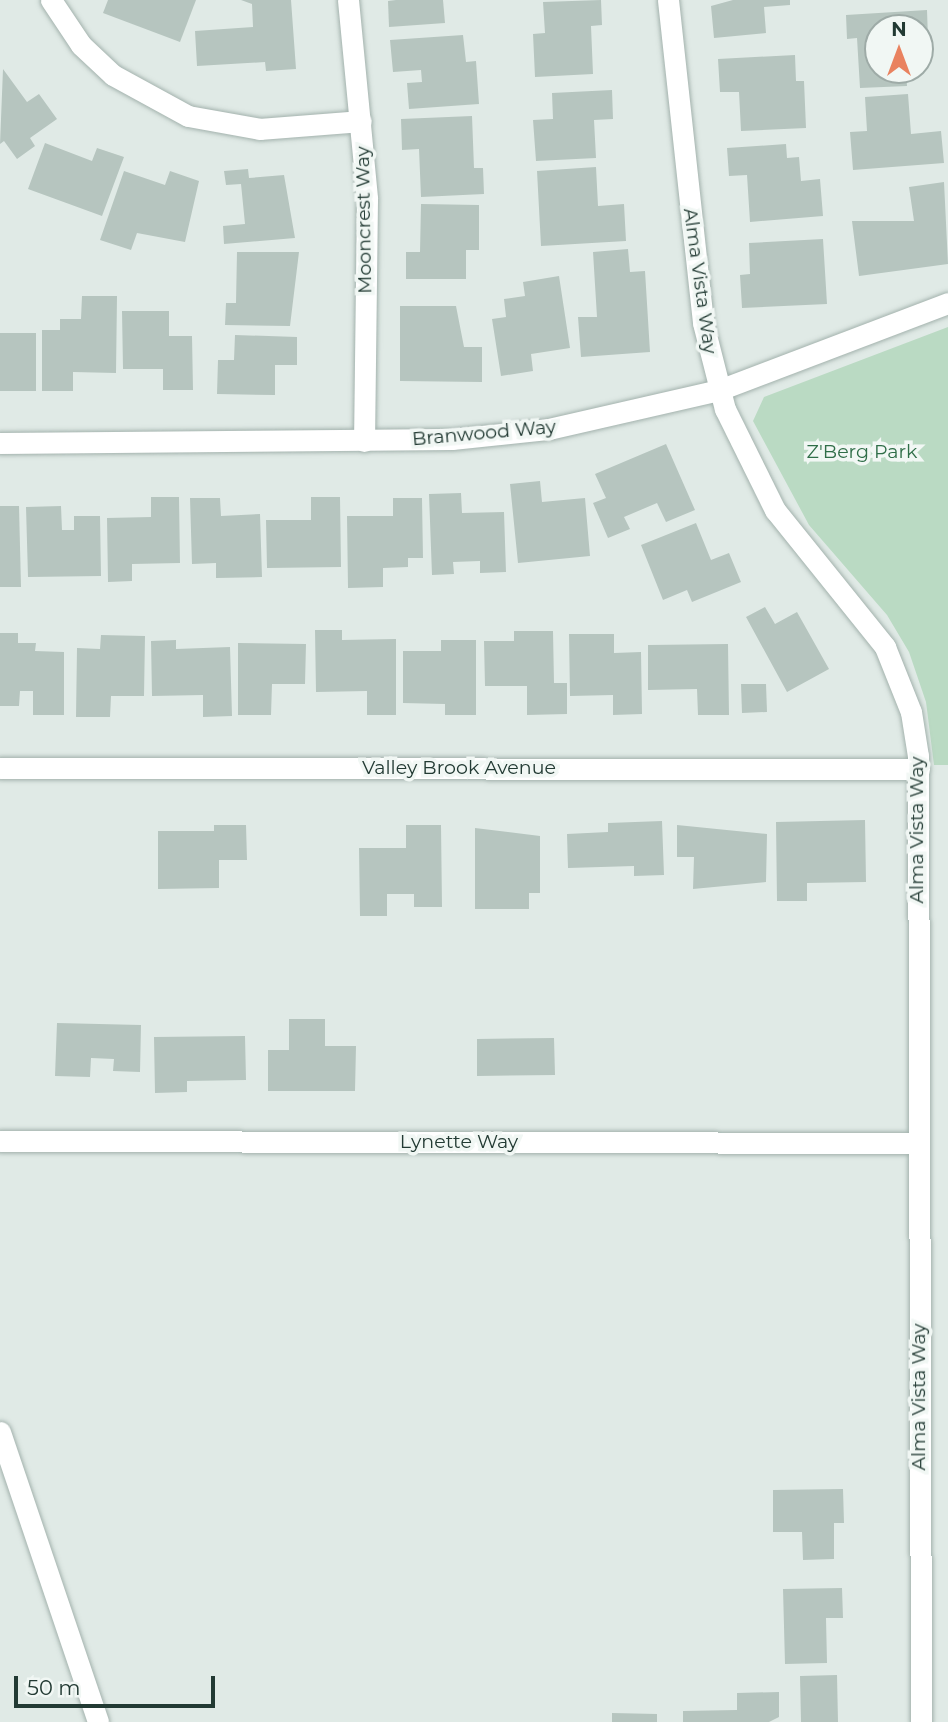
<!DOCTYPE html>
<style>
body{margin:0}
#map{position:relative;width:948px;height:1722px;overflow:hidden;background:#e0eae6;font-family:Montserrat,sans-serif}
div>[style]{position:absolute}
.green>*{inset:0;background:#badac3}
.building>*{inset:0;background:#b6c5bf}
.roads{filter:drop-shadow(0 0 2px #a3b2ad) drop-shadow(0 0 2px #a3b2ad)}
.minor>*{height:21px;margin:-10.5px;padding:0 10.5px;transform-origin:10.5px;border-radius:10.5px;background:#fff}
span{translate:-50% -50%;white-space:nowrap;text-align:center;line-height:1.15;-webkit-text-stroke:7px #f1f7f4;paint-order:stroke}
.street-label{font-size:19px;color:#223a33}
.park-label{font-size:19px;color:#2f6e48}
.north{position:absolute;left:864px;top:14px;width:70px;height:70px;box-sizing:border-box;background:#f1f7f4;border:2px solid #9eaba7;border-radius:50%;rotate:0deg;font-size:19px;font-weight:700;line-height:28px;text-align:center;color:#223a33}
.north::after{content:'';display:block;margin:auto;width:24px;height:32px;background:#e9825f;clip-path:polygon(50% 0,100% 100%,50% 72%,0 100%)}
.scale{position:absolute;left:14px;top:1676px;width:201px;height:32px;box-sizing:border-box;border:4px solid #223a33;border-top:0;padding-left:9px;font-size:21px;line-height:24px;white-space:nowrap;color:#223a33;-webkit-text-stroke:5px #f1f7f4;paint-order:stroke}
</style>
<div id="map">
<div class="green">
<i style="clip-path:polygon(948px 327px,948px 765px,934px 765px,926px 702px,909px 652px,887px 615px,809px 525px,753px 421px,764px 397px)"></i>
</div>
<div class="building">
<i style="clip-path:polygon(108px 0,196px 0,180px 42px,103px 13px)"></i>
<i style="clip-path:polygon(241px 0,291px 0,296px 69px,266px 71px,265px 62px,197px 66px,195px 31px,253px 27px,252px 4px)"></i>
<i style="clip-path:polygon(396px 0,443px 0,445px 23px,389px 27px,388px 1px)"></i>
<i style="clip-path:polygon(601px 0,602px 25px,591px 26px,593px 74px,535px 77px,533px 34px,545px 33px,543px 2px)"></i>
<i style="clip-path:polygon(733px 0,790px 0,790px 5px,764px 7px,766px 33px,714px 38px,711px 6px)"></i>
<i style="clip-path:polygon(927px 10px,928px 38px,920px 39px,920px 28px,878px 28px,878px 70px,906px 70px,907px 86px,860px 88px,857px 38px,847px 39px,846px 15px)"></i>
<i style="clip-path:polygon(463px 35px,466px 62px,476px 61px,479px 104px,409px 109px,407px 83px,422px 82px,421px 70px,393px 72px,390px 40px)"></i>
<i style="clip-path:polygon(795px 55px,796px 81px,804px 81px,806px 128px,741px 131px,739px 92px,720px 92px,718px 59px)"></i>
<i style="clip-path:polygon(3px 69px,27px 102px,39px 94px,57px 119px,30px 138px,35px 146px,17px 159px,4px 141px,0 144px)"></i>
<i style="clip-path:polygon(612px 90px,613px 119px,594px 120px,596px 158px,536px 161px,533px 120px,553px 119px,552px 93px)"></i>
<i style="clip-path:polygon(908px 94px,911px 134px,941px 131px,944px 163px,853px 170px,850px 132px,867px 131px,865px 97px)"></i>
<i style="clip-path:polygon(472px 116px,474px 168px,483px 168px,484px 194px,421px 197px,419px 149px,402px 150px,401px 119px)"></i>
<i style="clip-path:polygon(45px 143px,92px 161px,97px 148px,124px 157px,102px 216px,28px 189px)"></i>
<i style="clip-path:polygon(786px 144px,787px 158px,799px 157px,801px 181px,820px 179px,823px 216px,750px 222px,747px 175px,729px 176px,727px 148px)"></i>
<i style="clip-path:polygon(596px 167px,598px 206px,624px 204px,626px 241px,541px 246px,537px 171px)"></i>
<i style="clip-path:polygon(248px 169px,249px 178px,284px 175px,295px 238px,224px 244px,223px 226px,245px 224px,241px 184px,226px 185px,224px 171px)"></i>
<i style="clip-path:polygon(124px 171px,165px 185px,170px 171px,199px 181px,185px 242px,137px 233px,131px 250px,100px 240px)"></i>
<i style="clip-path:polygon(944px 182px,948px 264px,859px 276px,852px 221px,914px 221px,909px 187px)"></i>
<i style="clip-path:polygon(421px 204px,479px 205px,479px 250px,466px 250px,466px 279px,406px 279px,406px 252px,420px 252px)"></i>
<i style="clip-path:polygon(823px 239px,827px 304px,742px 308px,740px 275px,750px 274px,749px 243px)"></i>
<i style="clip-path:polygon(628px 249px,630px 272px,645px 271px,650px 352px,581px 357px,578px 317px,597px 317px,593px 252px)"></i>
<i style="clip-path:polygon(237px 252px,299px 252px,290px 326px,225px 325px,226px 303px,236px 303px)"></i>
<i style="clip-path:polygon(559px 276px,570px 348px,531px 354px,533px 371px,501px 376px,492px 319px,506px 317px,504px 299px,525px 296px,523px 282px)"></i>
<i style="clip-path:polygon(82px 296px,117px 296px,116px 373px,73px 372px,73px 391px,42px 391px,42px 330px,60px 330px,60px 319px,81px 319px)"></i>
<i style="clip-path:polygon(400px 306px,456px 306px,464px 347px,482px 347px,482px 382px,400px 381px)"></i>
<i style="clip-path:polygon(122px 311px,169px 311px,169px 336px,192px 336px,193px 390px,163px 390px,163px 369px,123px 369px)"></i>
<i style="clip-path:polygon(0 333px,36px 333px,36px 391px,0 391px)"></i>
<i style="clip-path:polygon(235px 335px,297px 337px,297px 365px,275px 365px,275px 395px,217px 394px,218px 360px,234px 360px)"></i>
<i style="clip-path:polygon(666px 444px,695px 510px,666px 522px,657px 503px,624px 517px,630px 529px,608px 538px,593px 503px,606px 498px,595px 474px)"></i>
<i style="clip-path:polygon(540px 481px,542px 502px,585px 498px,590px 556px,518px 563px,510px 484px)"></i>
<i style="clip-path:polygon(461px 493px,462px 513px,504px 512px,506px 572px,480px 573px,480px 561px,453px 562px,454px 574px,432px 575px,429px 494px)"></i>
<i style="clip-path:polygon(151px 497px,179px 497px,180px 563px,132px 564px,132px 581px,108px 582px,107px 518px,151px 517px)"></i>
<i style="clip-path:polygon(311px 497px,340px 497px,341px 567px,267px 568px,266px 520px,311px 520px)"></i>
<i style="clip-path:polygon(190px 498px,220px 498px,221px 516px,260px 514px,262px 577px,216px 578px,216px 563px,192px 564px)"></i>
<i style="clip-path:polygon(393px 498px,422px 498px,423px 558px,408px 558px,408px 567px,383px 568px,383px 587px,348px 588px,347px 516px,393px 516px)"></i>
<i style="clip-path:polygon(0 506px,19px 506px,21px 587px,0 587px)"></i>
<i style="clip-path:polygon(61px 506px,62px 530px,74px 530px,74px 516px,100px 516px,101px 576px,28px 577px,26px 507px)"></i>
<i style="clip-path:polygon(696px 523px,711px 560px,729px 553px,741px 582px,692px 602px,687px 590px,663px 600px,641px 545px)"></i>
<i style="clip-path:polygon(765px 607px,775px 624px,797px 612px,829px 669px,787px 692px,746px 617px)"></i>
<i style="clip-path:polygon(315px 630px,342px 630px,342px 640px,396px 639px,396px 715px,367px 715px,367px 691px,316px 692px)"></i>
<i style="clip-path:polygon(514px 631px,553px 631px,554px 683px,567px 683px,567px 714px,527px 715px,527px 686px,485px 686px,484px 641px,514px 641px)"></i>
<i style="clip-path:polygon(0 633px,18px 633px,18px 643px,36px 643px,35px 651px,64px 652px,64px 715px,33px 715px,33px 691px,20px 691px,19px 706px,0 706px)"></i>
<i style="clip-path:polygon(569px 634px,614px 634px,614px 653px,641px 652px,642px 714px,613px 715px,613px 695px,570px 696px)"></i>
<i style="clip-path:polygon(101px 635px,145px 636px,144px 696px,111px 696px,110px 717px,76px 717px,77px 648px,100px 649px)"></i>
<i style="clip-path:polygon(176px 640px,176px 649px,230px 647px,232px 716px,203px 717px,203px 695px,152px 696px,151px 641px)"></i>
<i style="clip-path:polygon(441px 640px,476px 640px,476px 715px,445px 715px,445px 704px,403px 703px,403px 651px,441px 651px)"></i>
<i style="clip-path:polygon(238px 643px,306px 644px,305px 684px,272px 684px,271px 715px,238px 715px)"></i>
<i style="clip-path:polygon(728px 644px,729px 715px,698px 715px,697px 689px,648px 690px,648px 645px)"></i>
<i style="clip-path:polygon(741px 684px,766px 684px,767px 712px,742px 713px)"></i>
<i style="clip-path:polygon(865px 820px,866px 882px,807px 883px,807px 901px,777px 901px,776px 822px)"></i>
<i style="clip-path:polygon(662px 821px,664px 875px,634px 876px,634px 866px,568px 868px,567px 834px,608px 832px,608px 823px)"></i>
<i style="clip-path:polygon(214px 825px,246px 825px,247px 860px,219px 860px,219px 888px,158px 889px,158px 831px,214px 831px)"></i>
<i style="clip-path:polygon(406px 825px,441px 825px,442px 907px,414px 907px,414px 894px,387px 894px,387px 916px,360px 916px,359px 848px,406px 848px)"></i>
<i style="clip-path:polygon(677px 825px,767px 834px,766px 882px,693px 889px,694px 857px,677px 857px)"></i>
<i style="clip-path:polygon(475px 828px,540px 836px,540px 893px,529px 893px,529px 909px,475px 909px)"></i>
<i style="clip-path:polygon(289px 1019px,325px 1019px,325px 1046px,356px 1046px,355px 1091px,268px 1091px,268px 1050px,289px 1050px)"></i>
<i style="clip-path:polygon(57px 1023px,141px 1025px,140px 1072px,113px 1071px,114px 1059px,91px 1058px,90px 1077px,55px 1076px)"></i>
<i style="clip-path:polygon(245px 1036px,246px 1080px,187px 1081px,187px 1092px,155px 1093px,154px 1037px)"></i>
<i style="clip-path:polygon(554px 1038px,555px 1075px,477px 1076px,477px 1039px)"></i>
<i style="clip-path:polygon(843px 1489px,844px 1523px,834px 1523px,834px 1559px,803px 1560px,802px 1532px,773px 1532px,773px 1490px)"></i>
<i style="clip-path:polygon(842px 1588px,843px 1618px,826px 1618px,827px 1663px,785px 1664px,783px 1589px)"></i>
<i style="clip-path:polygon(837px 1675px,838px 1722px,801px 1722px,800px 1676px)"></i>
<i style="clip-path:polygon(779px 1692px,779px 1717px,769px 1722px,683px 1722px,683px 1711px,737px 1710px,737px 1693px)"></i>
<i style="clip-path:polygon(612px 1713px,657px 1714px,657px 1722px,612px 1722px)"></i>
</div>
<div class="roads">
<div class="minor">
<i style="left:51px;top:0;width:54px;rotate:56.3deg"></i>
<i style="left:81px;top:45px;width:44px;rotate:43.2deg"></i>
<i style="left:113px;top:75px;width:85px;rotate:28.7deg"></i>
<i style="left:188px;top:116px;width:73px;rotate:10.2deg"></i>
<i style="left:260px;top:129px;width:101px;rotate:-4.5deg"></i>
<i style="left:348px;top:0;width:200px;rotate:84.5deg"></i>
<i style="left:367px;top:199px;width:242px;rotate:90.7deg"></i>
<i style="left:668px;top:0;width:325px;rotate:83.8deg"></i>
<i style="left:703px;top:323px;width:89px;rotate:75.7deg"></i>
<i style="left:725px;top:409px;width:113px;rotate:63.7deg"></i>
<i style="left:775px;top:510px;width:176px;rotate:51.2deg"></i>
<i style="left:885px;top:647px;width:70px;rotate:68.2deg"></i>
<i style="left:911px;top:712px;width:45px;rotate:81deg"></i>
<i style="left:918px;top:756px;width:966px;rotate:89.82deg"></i>
<i style="left:0;top:443px;width:452px;rotate:-0.5deg"></i>
<i style="left:452px;top:439px;width:98px;rotate:-5.9deg"></i>
<i style="left:549px;top:429px;width:174px;rotate:-12.9deg"></i>
<i style="left:719px;top:390px;width:245px;rotate:-20.8deg"></i>
<i style="left:0;top:768px;width:919px;rotate:0.06deg"></i>
<i style="left:0;top:1141px;width:917px;rotate:0.12deg"></i>
<i style="left:0;top:1432px;width:306px;rotate:71.3deg"></i>
</div>
</div>
<div class="street-label">
<span style="left:364px;top:220px;rotate:-91deg">Mooncrest Way</span>
<span style="left:700px;top:281px;rotate:82deg">Alma Vista Way</span>
<span style="left:484px;top:433px;rotate:-5deg">Branwood Way</span>
<span style="left:459px;top:768px">Valley Brook Avenue</span>
<span style="left:917px;top:830px;rotate:-90deg">Alma Vista Way</span>
<span style="left:459px;top:1142px">Lynette Way</span>
<span style="left:919px;top:1397px;rotate:-90deg">Alma Vista Way</span>
</div>
<div class="park-label">
<span style="left:862px;top:452px">Z'Berg Park</span>
</div>
<div class="north">N</div>
<div class="scale">50 m</div>
</div>
